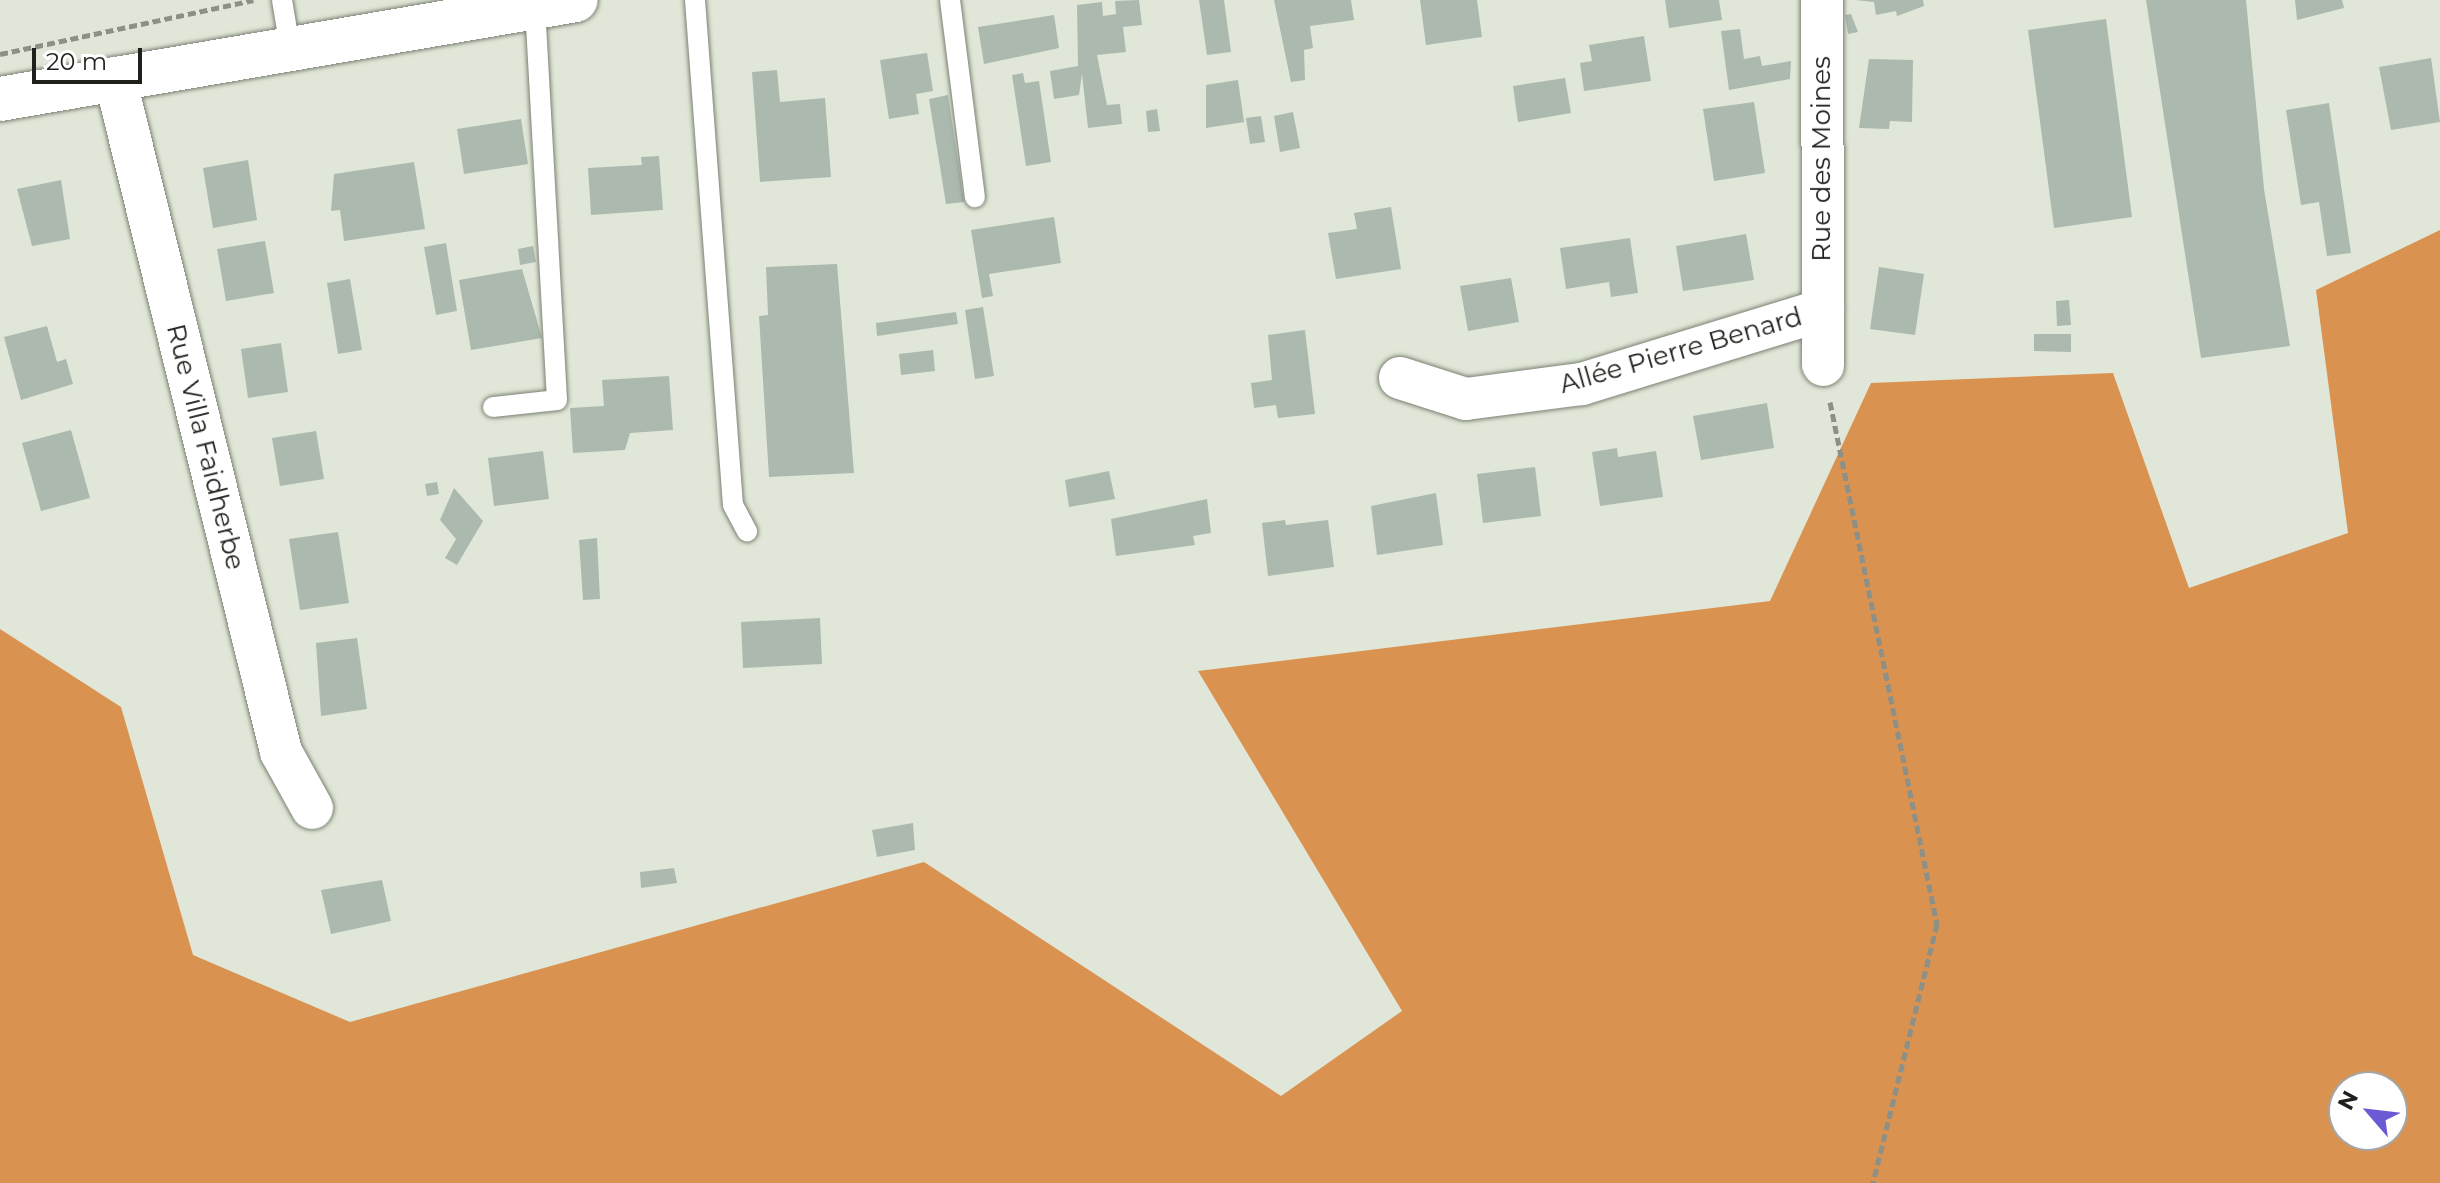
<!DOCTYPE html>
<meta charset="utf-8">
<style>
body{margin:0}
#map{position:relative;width:2440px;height:1183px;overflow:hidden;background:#e1e7d8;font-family:Montserrat,sans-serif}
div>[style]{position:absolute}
.forest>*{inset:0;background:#da9251}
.building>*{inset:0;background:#abb9af}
.path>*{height:5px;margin-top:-2.5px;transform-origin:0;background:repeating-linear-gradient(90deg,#8c9086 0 8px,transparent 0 12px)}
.roads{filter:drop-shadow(0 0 2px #7b8173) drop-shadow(0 0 2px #7b8173)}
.service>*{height:20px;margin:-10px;padding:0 10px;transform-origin:10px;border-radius:10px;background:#fff}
.minor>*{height:42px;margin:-21px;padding:0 21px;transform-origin:21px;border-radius:21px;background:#fff}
.secondary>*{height:44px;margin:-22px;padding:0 22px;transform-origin:22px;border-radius:22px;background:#fff}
span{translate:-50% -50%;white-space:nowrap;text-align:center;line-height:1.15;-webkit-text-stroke:6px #fff;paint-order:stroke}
.street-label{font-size:26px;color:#1e201b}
.north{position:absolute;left:2328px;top:1071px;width:80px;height:80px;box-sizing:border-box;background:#fff;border:2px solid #a5a6a4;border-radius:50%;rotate:298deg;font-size:22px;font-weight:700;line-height:32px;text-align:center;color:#1e201b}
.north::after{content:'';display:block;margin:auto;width:28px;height:36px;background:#6a5bd5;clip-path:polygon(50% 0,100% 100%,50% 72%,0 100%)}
.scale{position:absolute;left:32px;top:48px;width:110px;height:36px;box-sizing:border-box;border:4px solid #1e201b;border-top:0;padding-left:10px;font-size:24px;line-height:28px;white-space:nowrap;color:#1e201b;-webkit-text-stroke:6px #fff;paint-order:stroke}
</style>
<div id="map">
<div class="forest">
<i style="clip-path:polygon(evenodd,2440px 230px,2440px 1183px,0 1183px,0 629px,121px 707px,193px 955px,350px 1022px,924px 862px,1281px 1096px,1402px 1011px,1198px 671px,1770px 601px,1871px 383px,2113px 373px,2189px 588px,2348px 533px,2316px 290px,2440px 230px,2344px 1087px,2392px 1087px,2392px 1135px,2344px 1135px,2344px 1087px)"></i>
</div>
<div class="building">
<i style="clip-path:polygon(1139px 0,1142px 25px,1123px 27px,1126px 52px,1097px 55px,1107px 105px,1120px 104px,1122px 124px,1088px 128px,1082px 74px,1079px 95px,1054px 99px,1050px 71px,1078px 66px,1077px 5px,1102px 2px,1103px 16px,1116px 14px,1115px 1px)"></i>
<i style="clip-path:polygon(1199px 0,1224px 0,1231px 52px,1207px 55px)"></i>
<i style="clip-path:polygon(1274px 0,1351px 0,1354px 20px,1310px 26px,1313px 48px,1304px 50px,1305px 80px,1291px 82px)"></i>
<i style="clip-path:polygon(1420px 0,1477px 0,1482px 37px,1426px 45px)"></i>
<i style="clip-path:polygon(1665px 0,1719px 0,1722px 20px,1669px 28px)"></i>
<i style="clip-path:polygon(1855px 0,1923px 0,1924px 6px,1897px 16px,1896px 11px,1876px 15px,1874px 2px)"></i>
<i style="clip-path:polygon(2146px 0,2246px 0,2264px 189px,2290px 346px,2201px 358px)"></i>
<i style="clip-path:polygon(2295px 0,2342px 0,2344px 8px,2297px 20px)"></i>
<i style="clip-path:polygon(1851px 14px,1858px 32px,1848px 34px,1845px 15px)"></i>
<i style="clip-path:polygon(1054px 15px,1059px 48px,984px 64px,978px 27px)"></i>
<i style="clip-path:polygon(2106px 19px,2132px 217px,2054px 228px,2028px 30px)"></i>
<i style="clip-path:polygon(1740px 29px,1744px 59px,1760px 56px,1762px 66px,1791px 61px,1790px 79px,1729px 90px,1721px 31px)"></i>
<i style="clip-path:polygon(1644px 36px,1651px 81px,1584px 91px,1580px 63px,1592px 61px,1589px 45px)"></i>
<i style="clip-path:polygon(927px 53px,933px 91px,916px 94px,919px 114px,889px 119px,880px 60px)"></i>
<i style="clip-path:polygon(2431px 58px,2440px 122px,2391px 130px,2379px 67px)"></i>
<i style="clip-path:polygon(1869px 59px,1913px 60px,1912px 122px,1890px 121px,1889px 129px,1859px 128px)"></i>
<i style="clip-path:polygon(777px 70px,780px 102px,825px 98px,831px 177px,760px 182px,752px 72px)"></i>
<i style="clip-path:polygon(1023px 73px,1025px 83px,1039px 81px,1051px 162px,1026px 166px,1012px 75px)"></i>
<i style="clip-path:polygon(1565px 78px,1571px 113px,1518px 122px,1513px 86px)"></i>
<i style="clip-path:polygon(1238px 80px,1244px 122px,1206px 128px,1206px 85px)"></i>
<i style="clip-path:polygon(948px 95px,964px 202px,946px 204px,929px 99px)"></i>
<i style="clip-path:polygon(1754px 102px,1765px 173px,1714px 181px,1703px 109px)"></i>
<i style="clip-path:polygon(2329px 103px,2351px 253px,2327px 256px,2319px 202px,2301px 205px,2286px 110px)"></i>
<i style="clip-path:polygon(1157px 109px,1160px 131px,1148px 132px,1146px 111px)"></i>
<i style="clip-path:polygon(1293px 112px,1300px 148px,1280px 152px,1274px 116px)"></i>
<i style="clip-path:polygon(1261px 116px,1265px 142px,1250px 144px,1246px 118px)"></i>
<i style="clip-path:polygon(521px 119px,528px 164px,464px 174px,457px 129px)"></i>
<i style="clip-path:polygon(659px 156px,663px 210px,591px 215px,588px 168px,642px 165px,641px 157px)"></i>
<i style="clip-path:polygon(248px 160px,257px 220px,213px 228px,203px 168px)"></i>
<i style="clip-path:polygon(414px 162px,425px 229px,344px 241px,340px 210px,331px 211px,334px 174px)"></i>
<i style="clip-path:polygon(61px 180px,70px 239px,32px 246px,17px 189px)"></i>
<i style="clip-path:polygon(1391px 207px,1401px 269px,1336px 279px,1328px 233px,1357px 229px,1354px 213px)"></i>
<i style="clip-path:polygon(1054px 217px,1061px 263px,989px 274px,993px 296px,982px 298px,971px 230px)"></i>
<i style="clip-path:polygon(1746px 234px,1754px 280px,1683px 291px,1676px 246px)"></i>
<i style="clip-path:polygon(1630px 238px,1638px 293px,1611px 297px,1609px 282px,1566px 289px,1560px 248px)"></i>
<i style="clip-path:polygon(265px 241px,274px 293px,226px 301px,217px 249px)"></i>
<i style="clip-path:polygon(446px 243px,457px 311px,436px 315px,424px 247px)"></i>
<i style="clip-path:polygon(533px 246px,536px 262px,520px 265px,518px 249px)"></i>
<i style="clip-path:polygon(837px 264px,854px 473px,769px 477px,759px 316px,768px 315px,766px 267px)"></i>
<i style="clip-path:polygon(1879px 267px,1924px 274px,1915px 335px,1870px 329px)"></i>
<i style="clip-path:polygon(522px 269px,542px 338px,471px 350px,459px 280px)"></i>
<i style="clip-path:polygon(1511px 278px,1519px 322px,1468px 331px,1460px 286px)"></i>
<i style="clip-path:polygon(350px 279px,362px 350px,338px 354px,327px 283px)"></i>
<i style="clip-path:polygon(2069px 300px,2071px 325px,2057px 326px,2056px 301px)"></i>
<i style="clip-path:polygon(983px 307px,994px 376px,975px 379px,965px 310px)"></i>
<i style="clip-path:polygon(956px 312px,958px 324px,877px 336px,876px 323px)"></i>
<i style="clip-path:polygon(47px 326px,57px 362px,66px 359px,73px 384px,21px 400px,4px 337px)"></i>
<i style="clip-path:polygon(1305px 330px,1315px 414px,1278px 418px,1276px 405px,1254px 408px,1251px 383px,1272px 380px,1268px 335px)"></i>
<i style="clip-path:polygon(2034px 334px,2071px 334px,2071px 352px,2034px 351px)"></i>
<i style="clip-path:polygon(281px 343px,288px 392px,248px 398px,241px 349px)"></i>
<i style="clip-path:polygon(933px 350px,935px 371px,901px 375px,899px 354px)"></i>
<i style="clip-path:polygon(669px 376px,673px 430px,630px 433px,625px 450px,573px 453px,570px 408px,604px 406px,602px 380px)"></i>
<i style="clip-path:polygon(1767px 403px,1774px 448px,1701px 460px,1693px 416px)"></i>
<i style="clip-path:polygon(71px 430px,90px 498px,41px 511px,22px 443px)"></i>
<i style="clip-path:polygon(316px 431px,324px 479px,280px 486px,272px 438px)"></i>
<i style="clip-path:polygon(1617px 448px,1618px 457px,1656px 451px,1663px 497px,1600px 506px,1592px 452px)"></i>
<i style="clip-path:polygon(543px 451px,549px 499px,494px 506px,488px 458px)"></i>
<i style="clip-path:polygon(1535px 467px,1541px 516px,1483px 523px,1477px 474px)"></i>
<i style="clip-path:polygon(1109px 471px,1115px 499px,1069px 507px,1065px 480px)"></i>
<i style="clip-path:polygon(437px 482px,439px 494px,427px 496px,425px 484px)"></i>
<i style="clip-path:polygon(454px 488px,483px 521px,457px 565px,445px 558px,456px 539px,440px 520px)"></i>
<i style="clip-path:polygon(1436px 493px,1443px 545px,1377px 555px,1371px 506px)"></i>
<i style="clip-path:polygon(1207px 499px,1211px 533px,1193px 536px,1195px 545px,1116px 556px,1111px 519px)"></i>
<i style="clip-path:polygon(1285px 520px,1286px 525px,1328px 520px,1334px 567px,1268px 576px,1262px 523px)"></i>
<i style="clip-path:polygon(338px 532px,349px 603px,300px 610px,289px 539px)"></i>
<i style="clip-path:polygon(597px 538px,600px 599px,583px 600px,579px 540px)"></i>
<i style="clip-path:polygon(820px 618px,822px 664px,743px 668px,741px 622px)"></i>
<i style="clip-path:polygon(357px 638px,367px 709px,321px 716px,316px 643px)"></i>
<i style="clip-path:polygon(913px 823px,915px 850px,877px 857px,872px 830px)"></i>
<i style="clip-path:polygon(674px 868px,677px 883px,641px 888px,640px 872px)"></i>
<i style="clip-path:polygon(382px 880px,391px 921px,331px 934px,321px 890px)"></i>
</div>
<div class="path">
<i style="left:0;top:54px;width:259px;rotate:-12deg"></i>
<i style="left:1830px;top:402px;width:533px;rotate:78.42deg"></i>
<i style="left:1937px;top:924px;width:267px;rotate:103.9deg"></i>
</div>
<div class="roads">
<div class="service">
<i style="left:282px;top:0;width:49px;rotate:80.5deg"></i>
<i style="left:695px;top:0;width:506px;rotate:85.7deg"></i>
<i style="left:733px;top:505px;width:30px;rotate:62deg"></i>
<i style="left:950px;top:0;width:199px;rotate:82.8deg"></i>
<i style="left:493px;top:407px;width:64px;rotate:-6.2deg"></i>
<i style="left:557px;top:400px;width:394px;rotate:-93.2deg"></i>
</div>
<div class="minor">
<i style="left:1822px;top:0;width:365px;rotate:89.8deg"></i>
<i style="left:115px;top:78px;width:694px;rotate:76.16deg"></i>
<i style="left:281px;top:752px;width:64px;rotate:61deg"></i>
<i style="left:1400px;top:378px;width:69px;rotate:17.7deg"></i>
<i style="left:1466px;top:399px;width:117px;rotate:-7.4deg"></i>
<i style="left:1582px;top:384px;width:252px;rotate:-17.1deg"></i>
</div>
<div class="secondary">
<i style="left:0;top:99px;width:584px;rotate:-9.75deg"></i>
</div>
</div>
<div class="street-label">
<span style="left:1822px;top:159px;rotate:-90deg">Rue des Moines</span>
<span style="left:1681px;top:351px;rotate:-16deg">Allée Pierre Benard</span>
<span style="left:205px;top:447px;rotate:76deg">Rue Villa Faidherbe</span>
</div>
<div class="north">N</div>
<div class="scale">20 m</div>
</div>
